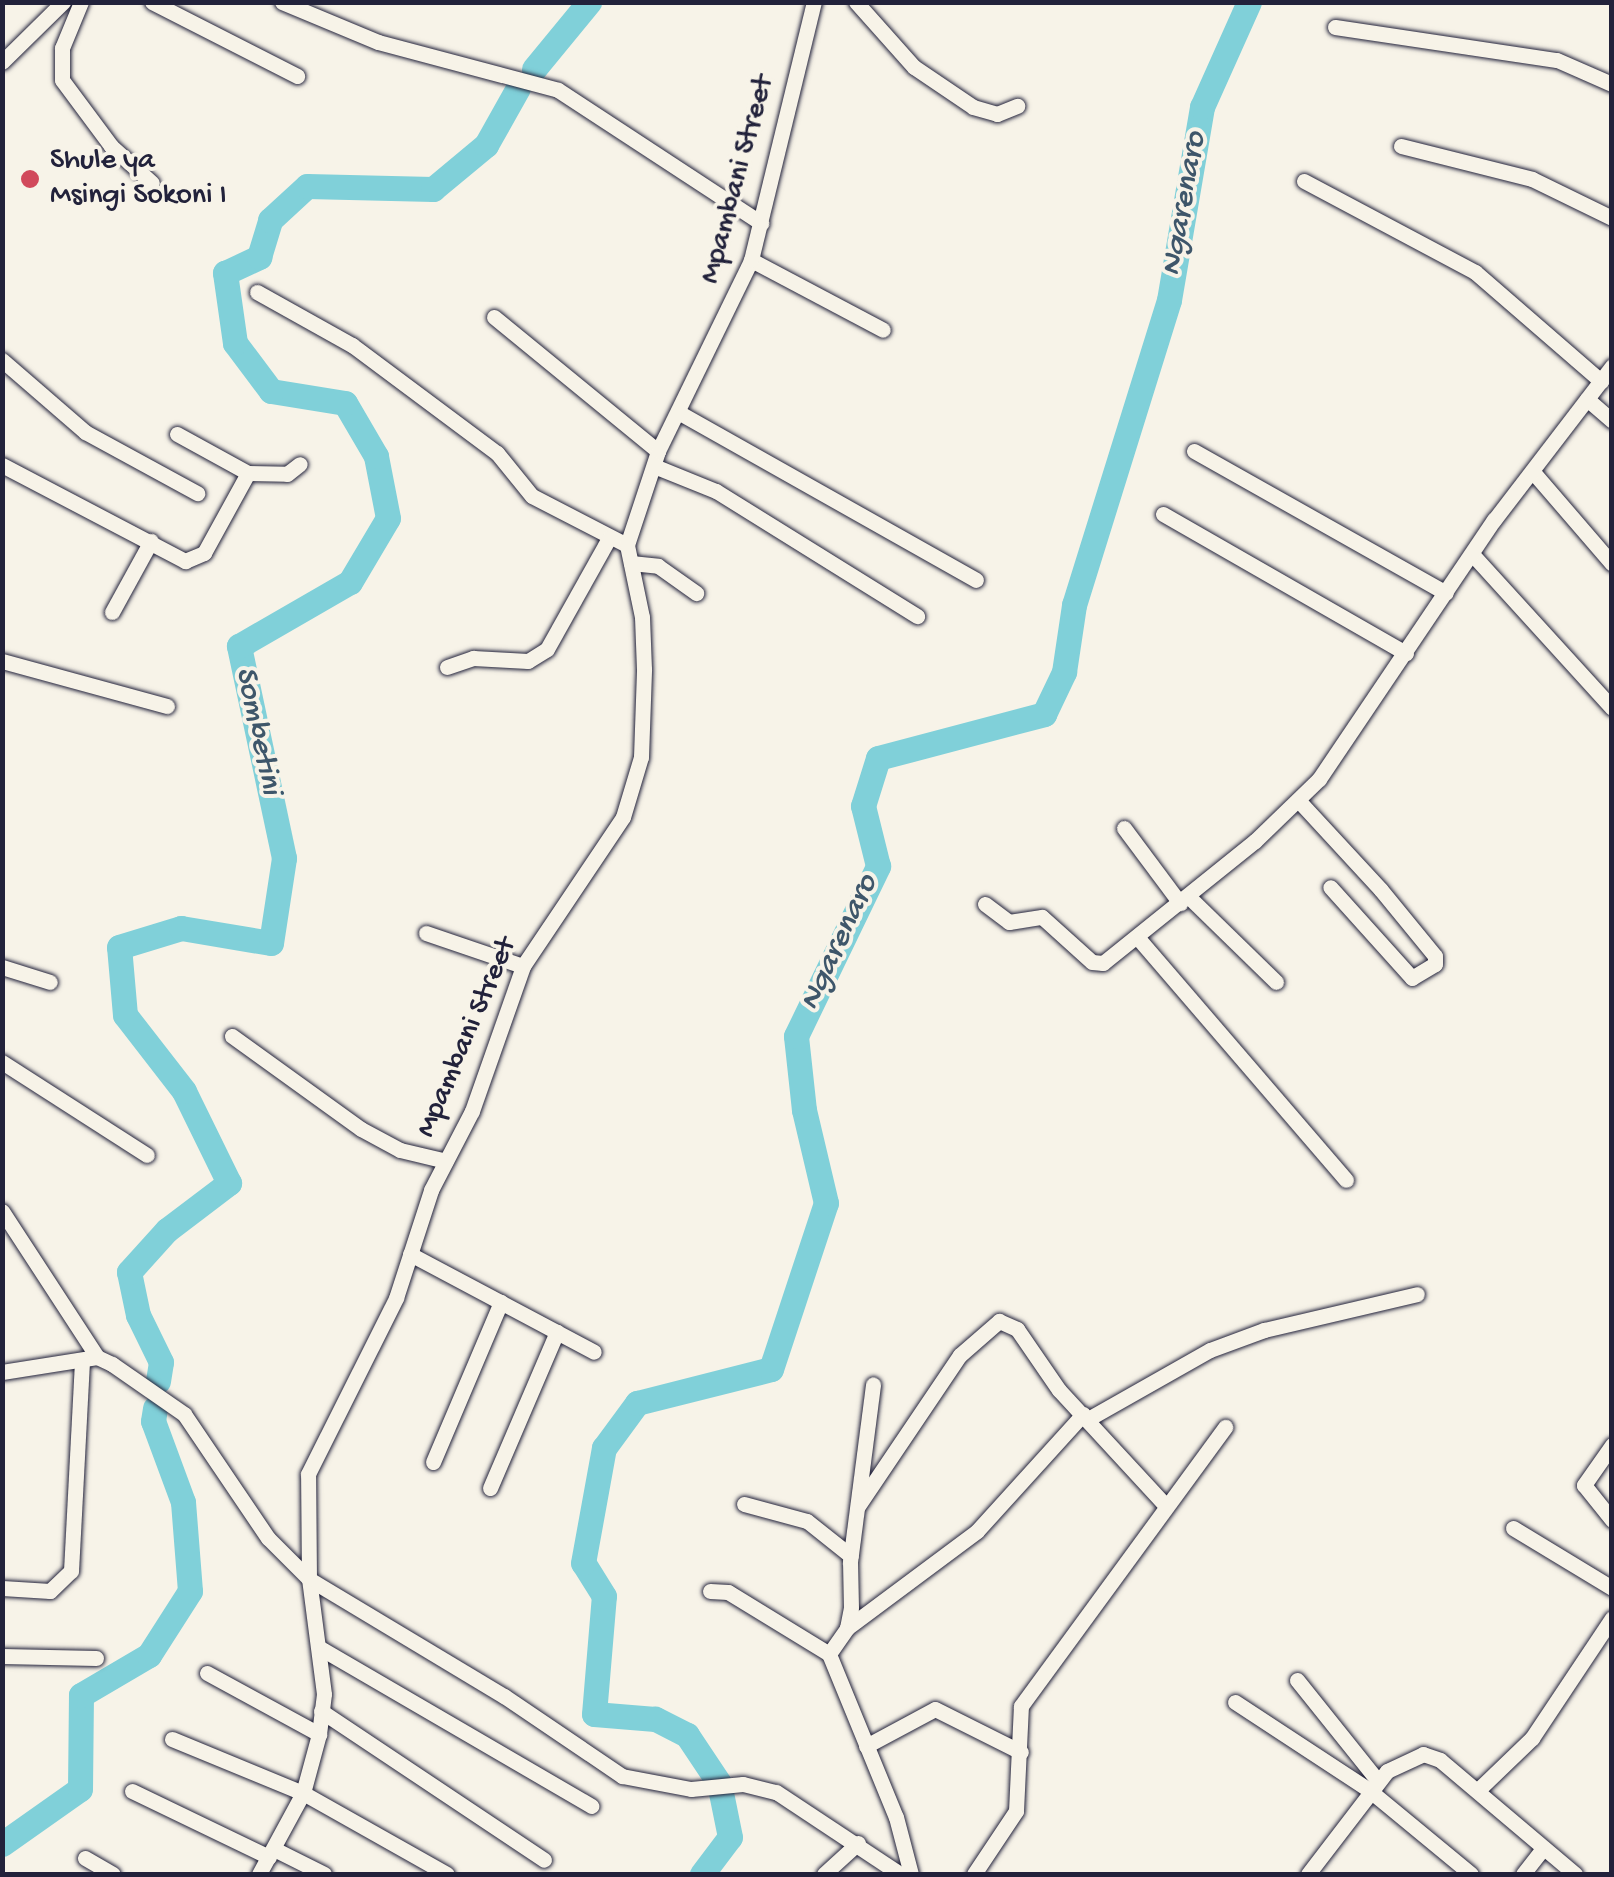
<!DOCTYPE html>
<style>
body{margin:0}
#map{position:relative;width:1614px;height:1877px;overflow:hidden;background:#f7f3e8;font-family:"Gochi Hand",sans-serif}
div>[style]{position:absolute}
.river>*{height:25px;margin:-12.5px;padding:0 12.5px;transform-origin:12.5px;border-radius:12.5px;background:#80d0d9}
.roads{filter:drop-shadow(0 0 2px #22223b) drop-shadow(0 0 2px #22223b)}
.minor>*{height:15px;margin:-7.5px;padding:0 7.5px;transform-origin:7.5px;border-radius:7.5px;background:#f7f3e8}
.dots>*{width:28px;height:28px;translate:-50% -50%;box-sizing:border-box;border:5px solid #f7f3e8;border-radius:50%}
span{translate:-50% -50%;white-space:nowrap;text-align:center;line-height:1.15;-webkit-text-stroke:8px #f7f3e8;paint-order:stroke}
.poi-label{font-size:30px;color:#22223b}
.left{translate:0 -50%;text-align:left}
.street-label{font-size:30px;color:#22223b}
.water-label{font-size:32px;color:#3e566a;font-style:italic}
.frame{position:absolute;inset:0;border:5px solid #22223b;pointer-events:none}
</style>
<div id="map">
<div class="river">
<i style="left:534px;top:69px;width:87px;rotate:-50.6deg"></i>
<i style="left:158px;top:1381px;width:19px;rotate:-81deg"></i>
<i style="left:161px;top:1362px;width:52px;rotate:-116.1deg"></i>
<i style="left:138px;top:1315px;width:44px;rotate:-101.8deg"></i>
<i style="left:129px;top:1272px;width:57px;rotate:-47.9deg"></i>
<i style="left:167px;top:1230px;width:78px;rotate:-37.2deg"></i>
<i style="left:229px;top:1183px;width:102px;rotate:-116.1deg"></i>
<i style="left:184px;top:1091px;width:96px;rotate:-127.8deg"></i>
<i style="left:125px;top:1015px;width:68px;rotate:-95deg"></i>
<i style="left:119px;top:947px;width:65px;rotate:-17deg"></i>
<i style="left:181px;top:928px;width:91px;rotate:9.5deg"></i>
<i style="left:271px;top:943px;width:86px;rotate:-81.3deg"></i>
<i style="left:284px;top:858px;width:217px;rotate:-102deg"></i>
<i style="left:239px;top:646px;width:128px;rotate:-30deg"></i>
<i style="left:350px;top:582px;width:74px;rotate:-59.3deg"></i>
<i style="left:388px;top:518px;width:63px;rotate:-101deg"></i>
<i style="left:376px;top:456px;width:61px;rotate:-120.3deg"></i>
<i style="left:345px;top:403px;width:75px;rotate:-170.8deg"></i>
<i style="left:271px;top:391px;width:60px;rotate:-126.9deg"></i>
<i style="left:235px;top:343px;width:71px;rotate:-98.1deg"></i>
<i style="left:225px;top:273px;width:38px;rotate:-25deg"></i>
<i style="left:259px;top:257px;width:39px;rotate:-73deg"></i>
<i style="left:270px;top:220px;width:50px;rotate:-42.6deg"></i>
<i style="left:307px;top:186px;width:126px;rotate:1.4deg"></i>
<i style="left:433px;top:189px;width:69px;rotate:-39.7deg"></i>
<i style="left:486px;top:145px;width:65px;rotate:-60.7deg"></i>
<i style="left:2px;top:1844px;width:95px;rotate:-35.2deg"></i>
<i style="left:80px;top:1789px;width:94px;rotate:-89.4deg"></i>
<i style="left:81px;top:1695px;width:79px;rotate:-30.5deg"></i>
<i style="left:149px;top:1655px;width:76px;rotate:-57.4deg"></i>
<i style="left:190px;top:1591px;width:89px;rotate:-94.5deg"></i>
<i style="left:183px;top:1502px;width:86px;rotate:-110.3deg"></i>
<i style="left:153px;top:1421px;width:13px;rotate:-81deg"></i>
<i style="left:702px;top:1874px;width:46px;rotate:-52.9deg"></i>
<i style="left:730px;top:1837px;width:55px;rotate:-101.5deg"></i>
<i style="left:719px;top:1783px;width:58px;rotate:-123.7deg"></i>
<i style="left:687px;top:1735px;width:36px;rotate:-153deg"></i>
<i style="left:655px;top:1719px;width:61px;rotate:-175.3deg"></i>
<i style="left:594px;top:1714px;width:118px;rotate:-85.2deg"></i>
<i style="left:604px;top:1596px;width:39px;rotate:-122deg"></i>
<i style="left:583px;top:1563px;width:117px;rotate:-79.7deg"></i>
<i style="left:604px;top:1448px;width:56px;rotate:-53.7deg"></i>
<i style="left:637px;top:1403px;width:138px;rotate:-14.2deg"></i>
<i style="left:771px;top:1369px;width:175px;rotate:-71.7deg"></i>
<i style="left:826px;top:1203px;width:96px;rotate:-103.3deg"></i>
<i style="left:804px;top:1110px;width:74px;rotate:-96.2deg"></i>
<i style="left:796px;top:1036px;width:189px;rotate:-64.2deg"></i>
<i style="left:878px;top:866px;width:62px;rotate:-104deg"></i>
<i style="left:863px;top:806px;width:50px;rotate:-72.6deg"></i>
<i style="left:878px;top:758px;width:172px;rotate:-14.8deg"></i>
<i style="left:1044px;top:714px;width:47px;rotate:-64.5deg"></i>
<i style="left:1064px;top:672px;width:68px;rotate:-81.5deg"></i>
<i style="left:1074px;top:605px;width:319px;rotate:-72.7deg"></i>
<i style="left:1169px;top:300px;width:196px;rotate:-80.3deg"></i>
<i style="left:1202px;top:107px;width:115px;rotate:-65.9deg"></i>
</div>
<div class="roads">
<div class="minor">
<i style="left:81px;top:2px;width:50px;rotate:112.4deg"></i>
<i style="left:62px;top:48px;width:32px;rotate:90deg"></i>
<i style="left:62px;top:80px;width:82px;rotate:53.4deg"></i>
<i style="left:111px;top:146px;width:55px;rotate:42.1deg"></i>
<i style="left:152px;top:2px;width:163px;rotate:27deg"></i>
<i style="left:282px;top:2px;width:104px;rotate:22.6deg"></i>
<i style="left:378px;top:42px;width:186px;rotate:14.9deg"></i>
<i style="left:558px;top:90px;width:243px;rotate:33.2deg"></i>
<i style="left:856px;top:2px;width:87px;rotate:48.3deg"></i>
<i style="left:914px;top:67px;width:71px;rotate:34.1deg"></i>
<i style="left:973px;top:107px;width:25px;rotate:16deg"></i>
<i style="left:997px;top:114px;width:22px;rotate:-22deg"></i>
<i style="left:1335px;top:27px;width:224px;rotate:8.5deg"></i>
<i style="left:1557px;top:60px;width:60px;rotate:23.6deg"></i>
<i style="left:2px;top:62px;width:86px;rotate:-44.5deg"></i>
<i style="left:1401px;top:146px;width:135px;rotate:14.1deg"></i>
<i style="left:1532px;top:179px;width:89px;rotate:26deg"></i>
<i style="left:1304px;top:181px;width:194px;rotate:28deg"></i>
<i style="left:1475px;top:272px;width:167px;rotate:40.9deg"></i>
<i style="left:751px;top:260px;width:149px;rotate:27.9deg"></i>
<i style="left:257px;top:292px;width:109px;rotate:29.2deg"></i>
<i style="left:352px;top:345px;width:181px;rotate:36.7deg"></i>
<i style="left:497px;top:453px;width:55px;rotate:50.9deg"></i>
<i style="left:532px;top:496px;width:107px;rotate:27.3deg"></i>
<i style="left:494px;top:317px;width:212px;rotate:39.3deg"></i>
<i style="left:2px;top:360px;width:110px;rotate:40.9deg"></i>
<i style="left:85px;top:432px;width:128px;rotate:28.6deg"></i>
<i style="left:1587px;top:399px;width:33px;rotate:41deg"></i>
<i style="left:678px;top:412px;width:342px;rotate:29.4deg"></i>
<i style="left:177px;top:434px;width:81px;rotate:28.8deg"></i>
<i style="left:248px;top:473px;width:39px;rotate:1deg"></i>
<i style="left:287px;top:474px;width:16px;rotate:-38deg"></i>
<i style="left:1194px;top:451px;width:289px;rotate:29.4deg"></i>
<i style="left:2px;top:465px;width:207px;rotate:27.7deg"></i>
<i style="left:185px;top:561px;width:21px;rotate:-23deg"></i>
<i style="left:204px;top:553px;width:91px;rotate:-61.2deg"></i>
<i style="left:654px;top:466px;width:67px;rotate:22deg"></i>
<i style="left:716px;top:491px;width:237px;rotate:31.9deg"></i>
<i style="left:1533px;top:472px;width:121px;rotate:49.3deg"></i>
<i style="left:1163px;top:514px;width:280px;rotate:29.8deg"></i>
<i style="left:1472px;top:554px;width:208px;rotate:47.7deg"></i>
<i style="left:631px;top:563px;width:27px;rotate:6deg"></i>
<i style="left:658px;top:566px;width:47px;rotate:35.4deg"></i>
<i style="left:112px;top:612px;width:81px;rotate:-61.2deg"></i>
<i style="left:2px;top:661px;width:171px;rotate:15.3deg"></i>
<i style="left:447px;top:667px;width:28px;rotate:-19deg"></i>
<i style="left:473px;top:658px;width:55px;rotate:3.1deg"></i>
<i style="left:528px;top:661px;width:22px;rotate:-32deg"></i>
<i style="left:547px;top:649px;width:127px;rotate:-60.8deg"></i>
<i style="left:1298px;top:800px;width:122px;rotate:47.3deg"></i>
<i style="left:1381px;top:890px;width:85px;rotate:50.7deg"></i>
<i style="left:1435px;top:956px;width:8px;rotate:90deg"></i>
<i style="left:1435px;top:964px;width:27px;rotate:149deg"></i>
<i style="left:1412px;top:978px;width:122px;rotate:-132deg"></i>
<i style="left:1124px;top:828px;width:94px;rotate:53.3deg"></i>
<i style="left:1188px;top:896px;width:123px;rotate:44.3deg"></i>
<i style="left:985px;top:904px;width:30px;rotate:37deg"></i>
<i style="left:1009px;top:922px;width:33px;rotate:-9deg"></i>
<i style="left:1042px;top:917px;width:67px;rotate:42deg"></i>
<i style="left:1092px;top:962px;width:11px;rotate:5deg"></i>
<i style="left:1103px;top:963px;width:195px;rotate:-38.8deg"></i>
<i style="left:1255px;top:841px;width:89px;rotate:-44.1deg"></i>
<i style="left:1319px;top:779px;width:313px;rotate:-56deg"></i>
<i style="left:1494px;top:520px;width:194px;rotate:-52.5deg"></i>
<i style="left:426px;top:933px;width:102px;rotate:18.8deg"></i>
<i style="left:1138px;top:938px;width:319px;rotate:49.3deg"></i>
<i style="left:2px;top:967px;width:50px;rotate:17.4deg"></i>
<i style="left:232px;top:1036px;width:159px;rotate:35.8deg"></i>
<i style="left:361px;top:1129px;width:44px;rotate:28.3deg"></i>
<i style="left:400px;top:1150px;width:47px;rotate:13.4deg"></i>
<i style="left:2px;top:1062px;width:172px;rotate:32.7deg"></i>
<i style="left:2px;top:1211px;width:174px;rotate:56.9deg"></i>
<i style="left:410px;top:1254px;width:208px;rotate:28deg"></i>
<i style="left:2px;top:1372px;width:96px;rotate:-9deg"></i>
<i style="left:97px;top:1357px;width:17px;rotate:25deg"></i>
<i style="left:112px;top:1364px;width:88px;rotate:34.8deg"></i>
<i style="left:184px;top:1414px;width:150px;rotate:55.9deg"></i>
<i style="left:268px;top:1538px;width:58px;rotate:45deg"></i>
<i style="left:309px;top:1579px;width:227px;rotate:31deg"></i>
<i style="left:504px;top:1696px;width:143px;rotate:34.1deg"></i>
<i style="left:622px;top:1776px;width:70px;rotate:10.7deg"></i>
<i style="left:691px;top:1789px;width:52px;rotate:-5.5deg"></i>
<i style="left:743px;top:1784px;width:34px;rotate:14deg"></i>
<i style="left:776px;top:1792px;width:149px;rotate:33.5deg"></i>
<i style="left:1088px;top:1419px;width:140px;rotate:-29.5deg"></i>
<i style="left:1210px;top:1350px;width:58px;rotate:-20.3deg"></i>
<i style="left:1264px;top:1330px;width:157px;rotate:-13.2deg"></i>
<i style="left:1612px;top:1445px;width:49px;rotate:125deg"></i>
<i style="left:1584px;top:1485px;width:45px;rotate:51.3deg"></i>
<i style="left:433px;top:1462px;width:174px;rotate:-67deg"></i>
<i style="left:490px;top:1488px;width:170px;rotate:-66.8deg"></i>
<i style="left:744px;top:1504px;width:65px;rotate:15.1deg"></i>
<i style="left:807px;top:1521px;width:56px;rotate:38.5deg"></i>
<i style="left:858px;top:1506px;width:182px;rotate:-56deg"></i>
<i style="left:960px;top:1355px;width:52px;rotate:-41.1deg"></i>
<i style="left:999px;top:1321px;width:20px;rotate:24deg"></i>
<i style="left:1017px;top:1329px;width:74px;rotate:55.5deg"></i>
<i style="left:1059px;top:1390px;width:156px;rotate:47.3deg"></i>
<i style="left:1513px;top:1528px;width:116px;rotate:31.2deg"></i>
<i style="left:2px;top:1588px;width:48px;rotate:3.6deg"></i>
<i style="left:50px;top:1591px;width:29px;rotate:-44deg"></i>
<i style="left:71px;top:1571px;width:211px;rotate:-87deg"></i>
<i style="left:710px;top:1591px;width:18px;rotate:3deg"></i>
<i style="left:728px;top:1592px;width:119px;rotate:31.5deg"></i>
<i style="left:829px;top:1654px;width:176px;rotate:67.7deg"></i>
<i style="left:896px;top:1817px;width:59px;rotate:75.3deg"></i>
<i style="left:847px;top:1628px;width:162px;rotate:-36.7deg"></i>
<i style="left:977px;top:1531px;width:158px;rotate:-47.8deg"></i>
<i style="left:320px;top:1648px;width:314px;rotate:30.2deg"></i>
<i style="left:829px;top:1654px;width:32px;rotate:-55deg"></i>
<i style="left:847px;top:1628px;width:20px;rotate:-79deg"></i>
<i style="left:851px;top:1608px;width:46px;rotate:-91.2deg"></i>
<i style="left:850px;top:1562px;width:179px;rotate:-82.6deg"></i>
<i style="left:2px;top:1656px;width:94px;rotate:1.2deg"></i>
<i style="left:207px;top:1673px;width:128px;rotate:28.6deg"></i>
<i style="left:1297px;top:1680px;width:129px;rotate:51.3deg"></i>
<i style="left:1235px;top:1702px;width:160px;rotate:33.3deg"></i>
<i style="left:1369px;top:1790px;width:132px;rotate:39.5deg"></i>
<i style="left:321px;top:1711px;width:268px;rotate:33.7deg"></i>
<i style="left:172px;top:1739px;width:142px;rotate:22.4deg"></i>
<i style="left:303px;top:1793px;width:165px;rotate:29.4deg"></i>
<i style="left:866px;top:1746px;width:78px;rotate:-28.2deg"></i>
<i style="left:935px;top:1709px;width:96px;rotate:26.6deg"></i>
<i style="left:1478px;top:1790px;width:75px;rotate:-43.9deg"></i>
<i style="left:1532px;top:1738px;width:144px;rotate:-56.3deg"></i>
<i style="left:132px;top:1791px;width:152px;rotate:25.7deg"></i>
<i style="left:274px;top:1849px;width:56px;rotate:26.6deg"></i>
<i style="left:85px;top:1858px;width:32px;rotate:30deg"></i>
<i style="left:259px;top:1874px;width:92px;rotate:-61.5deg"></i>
<i style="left:303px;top:1793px;width:61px;rotate:-74.8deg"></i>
<i style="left:319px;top:1734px;width:40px;rotate:-82.9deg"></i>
<i style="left:324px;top:1694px;width:116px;rotate:-97.4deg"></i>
<i style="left:309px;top:1579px;width:105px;rotate:-90.5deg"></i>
<i style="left:308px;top:1474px;width:197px;rotate:-63.4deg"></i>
<i style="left:396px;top:1298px;width:114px;rotate:-72deg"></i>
<i style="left:431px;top:1190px;width:89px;rotate:-62.6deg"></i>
<i style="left:472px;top:1111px;width:154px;rotate:-70.6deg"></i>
<i style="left:523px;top:966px;width:179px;rotate:-56.1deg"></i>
<i style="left:623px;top:817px;width:63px;rotate:-73.3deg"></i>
<i style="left:641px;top:757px;width:88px;rotate:-88deg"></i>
<i style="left:644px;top:669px;width:52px;rotate:-92.2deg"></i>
<i style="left:642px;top:617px;width:74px;rotate:-101.8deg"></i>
<i style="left:627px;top:545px;width:99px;rotate:-71.7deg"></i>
<i style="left:658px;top:451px;width:212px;rotate:-64deg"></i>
<i style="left:751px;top:260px;width:266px;rotate:-76.3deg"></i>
<i style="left:824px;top:1874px;width:46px;rotate:-42.4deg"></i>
<i style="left:974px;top:1874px;width:76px;rotate:-56.3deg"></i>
<i style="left:1016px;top:1811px;width:105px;rotate:-87.3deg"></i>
<i style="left:1021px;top:1706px;width:346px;rotate:-53.8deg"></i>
<i style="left:1308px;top:1874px;width:130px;rotate:-52.5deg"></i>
<i style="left:1387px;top:1771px;width:40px;rotate:-25deg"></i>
<i style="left:1423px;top:1754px;width:18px;rotate:19deg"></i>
<i style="left:1440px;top:1760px;width:177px;rotate:40.2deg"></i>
<i style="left:1523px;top:1874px;width:33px;rotate:-52deg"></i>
</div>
</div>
<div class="dots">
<i style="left:30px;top:179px;background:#d1495b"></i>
</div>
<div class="poi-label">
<span class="left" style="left:50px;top:179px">Shule ya<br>Msingi Sokoni I</span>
</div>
<div class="street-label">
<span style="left:739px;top:180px;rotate:-75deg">Mpambani Street</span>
<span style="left:468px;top:1038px;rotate:-67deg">Mpambani Street</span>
</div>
<div class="water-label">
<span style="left:1185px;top:204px;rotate:-80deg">Ngarenaro</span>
<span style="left:257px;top:731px;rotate:78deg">Sombetini</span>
<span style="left:840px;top:943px;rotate:-65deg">Ngarenaro</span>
</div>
<div class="frame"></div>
</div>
